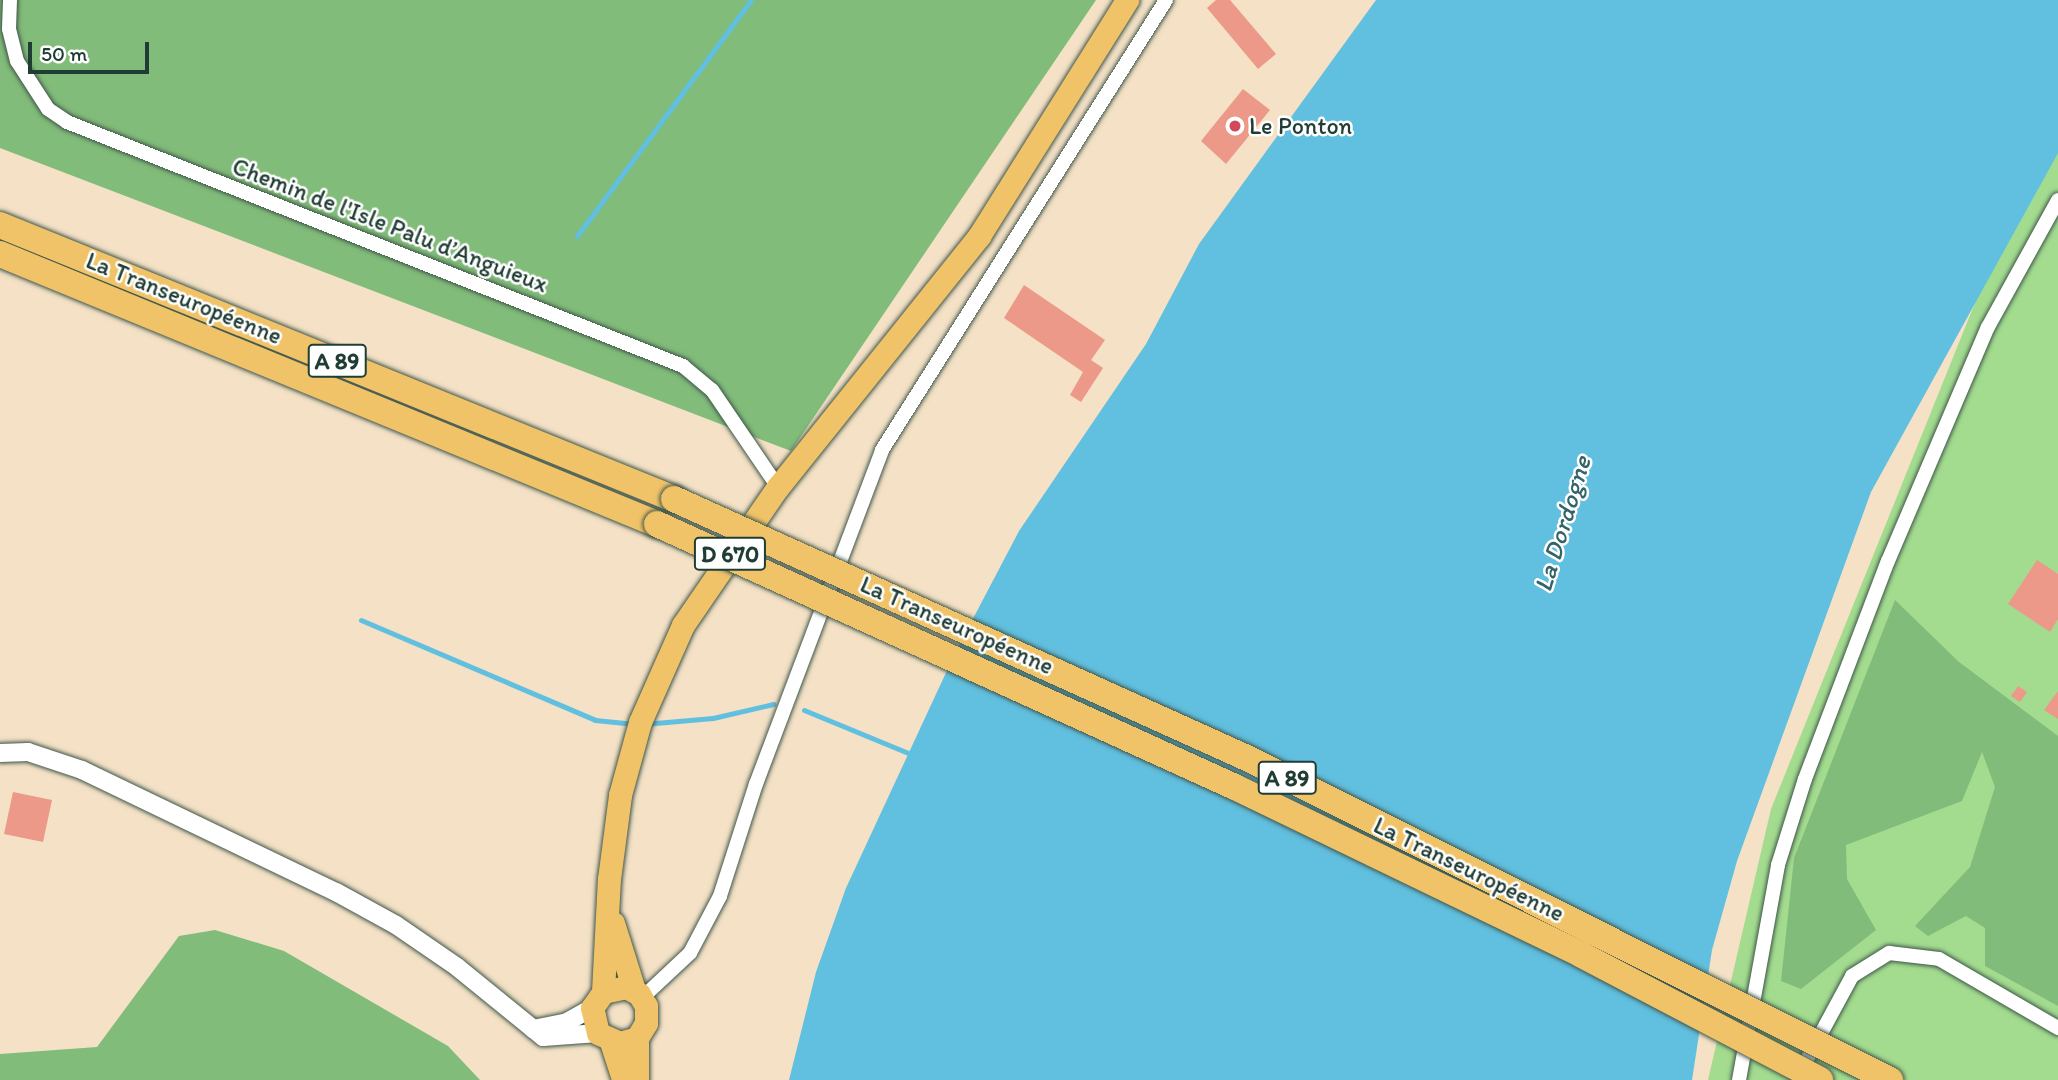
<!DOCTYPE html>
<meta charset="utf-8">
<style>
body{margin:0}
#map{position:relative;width:2058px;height:1080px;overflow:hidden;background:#f4e1c6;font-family:Itim,sans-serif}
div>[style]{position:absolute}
.green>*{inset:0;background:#a3dc8f}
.forest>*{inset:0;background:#82bc7a}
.water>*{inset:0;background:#61bfdf}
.stream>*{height:5px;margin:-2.5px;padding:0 2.5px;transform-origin:2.5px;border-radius:2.5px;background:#61bfdf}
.building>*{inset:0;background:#ec9989}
.roads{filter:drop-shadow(0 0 2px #3f564a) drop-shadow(0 0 2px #3f564a)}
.minor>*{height:14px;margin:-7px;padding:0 7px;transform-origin:7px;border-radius:7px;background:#fff}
.tertiary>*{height:18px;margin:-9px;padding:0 9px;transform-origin:9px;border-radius:9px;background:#fff}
.primary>*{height:23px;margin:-11.5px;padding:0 11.5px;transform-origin:11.5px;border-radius:11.5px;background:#f1c369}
.motorway>*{height:26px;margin:-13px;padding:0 13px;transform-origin:13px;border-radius:13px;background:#f1c369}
.bridges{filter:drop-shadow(0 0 2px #3f564a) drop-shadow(0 0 2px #3f564a)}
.motorway-bridge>*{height:26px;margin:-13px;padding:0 13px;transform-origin:13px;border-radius:13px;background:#f1c369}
.dots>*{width:19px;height:19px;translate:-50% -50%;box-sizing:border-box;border:4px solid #fff;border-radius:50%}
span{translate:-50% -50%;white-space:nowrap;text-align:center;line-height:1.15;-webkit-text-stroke:5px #fff;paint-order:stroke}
.shield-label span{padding:2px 5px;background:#fff;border:2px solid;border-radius:5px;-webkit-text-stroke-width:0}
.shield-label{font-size:23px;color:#1f3d34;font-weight:700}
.poi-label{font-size:24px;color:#1f3d34}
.left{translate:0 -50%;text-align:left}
.street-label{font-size:24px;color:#1f3d34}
.water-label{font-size:26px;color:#336467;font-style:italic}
.scale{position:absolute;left:28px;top:42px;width:121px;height:32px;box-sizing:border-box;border:4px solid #1f3d34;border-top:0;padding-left:9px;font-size:21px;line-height:24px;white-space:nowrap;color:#1f3d34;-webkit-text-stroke:5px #fff;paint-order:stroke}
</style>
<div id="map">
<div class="green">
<i style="clip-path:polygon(2058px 97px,2058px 1080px,1708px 1080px,1771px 809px)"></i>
</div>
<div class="forest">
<i style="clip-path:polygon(0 0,1096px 0,791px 451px,0 148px)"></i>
<i style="clip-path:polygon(1895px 600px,1959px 662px,2058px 736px,2058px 1006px,1985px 966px,1985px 928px,1966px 916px,1928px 936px,1915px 926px,1970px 867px,1995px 787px,1982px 752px,1962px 801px,1846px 845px,1847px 879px,1876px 930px,1801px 989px,1781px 981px,1794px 858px)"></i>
<i style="clip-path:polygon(215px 930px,284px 951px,448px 1046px,480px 1080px,0 1080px,0 1054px,97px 1047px,179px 936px)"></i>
</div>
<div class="water">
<i style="clip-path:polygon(1376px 0,2058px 0,2058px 153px,1871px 492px,1737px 861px,1712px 950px,1692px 1080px,789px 1080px,816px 972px,846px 888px,957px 649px,1019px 531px,1146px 344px,1199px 244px)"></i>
</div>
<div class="stream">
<i style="left:577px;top:236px;width:293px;rotate:-53.6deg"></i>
<i style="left:361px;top:620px;width:254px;rotate:23.1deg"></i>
<i style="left:595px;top:720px;width:40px;rotate:5.7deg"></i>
<i style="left:804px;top:710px;width:116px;rotate:22.4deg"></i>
<i style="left:644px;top:724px;width:69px;rotate:-5deg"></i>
<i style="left:713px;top:718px;width:62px;rotate:-13.1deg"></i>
</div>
<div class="building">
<i style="clip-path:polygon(1216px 0,1230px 0,1276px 54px,1258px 69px,1207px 8px)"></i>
<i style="clip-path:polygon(1243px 89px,1270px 110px,1226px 164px,1201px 141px)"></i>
<i style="clip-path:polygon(1024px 285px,1105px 340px,1091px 360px,1103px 368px,1081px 402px,1070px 395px,1083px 372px,1004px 318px)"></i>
<i style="clip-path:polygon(2037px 560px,2058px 574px,2058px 619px,2050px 632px,2008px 604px)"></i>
<i style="clip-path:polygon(2018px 686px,2027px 692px,2020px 702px,2011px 696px)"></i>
<i style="clip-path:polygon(2058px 691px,2058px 719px,2044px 710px)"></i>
<i style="clip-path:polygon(13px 792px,52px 800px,43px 842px,4px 834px)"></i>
</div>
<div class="roads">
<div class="minor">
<i style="left:10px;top:0;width:29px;rotate:92deg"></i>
<i style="left:9px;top:29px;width:33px;rotate:76deg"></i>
<i style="left:17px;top:61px;width:57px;rotate:57.1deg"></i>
<i style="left:48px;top:109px;width:23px;rotate:34deg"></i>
<i style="left:67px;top:122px;width:663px;rotate:21.61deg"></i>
<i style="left:683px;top:366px;width:38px;rotate:40deg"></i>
<i style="left:712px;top:390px;width:117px;rotate:55.8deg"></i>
<i style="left:642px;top:998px;width:66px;rotate:-43.2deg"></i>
<i style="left:690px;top:953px;width:64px;rotate:-62.2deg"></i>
<i style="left:720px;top:896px;width:118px;rotate:-72.2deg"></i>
<i style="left:756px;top:784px;width:357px;rotate:-69.3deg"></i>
<i style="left:882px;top:450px;width:532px;rotate:-57.74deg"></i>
<i style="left:1798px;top:1076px;width:114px;rotate:-61.6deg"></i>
<i style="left:1852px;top:976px;width:44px;rotate:-31.9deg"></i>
<i style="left:1889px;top:953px;width:50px;rotate:6.8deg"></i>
<i style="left:1939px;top:959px;width:138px;rotate:30.1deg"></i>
<i style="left:1739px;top:1080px;width:219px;rotate:-79.7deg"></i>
<i style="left:1778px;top:865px;width:90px;rotate:-72.6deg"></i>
<i style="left:1805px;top:779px;width:233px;rotate:-69.2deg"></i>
<i style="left:1888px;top:561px;width:254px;rotate:-66.9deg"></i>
<i style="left:1988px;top:327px;width:145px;rotate:-61.1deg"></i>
</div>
<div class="tertiary">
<i style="left:0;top:753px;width:28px;rotate:-2deg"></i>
<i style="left:28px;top:752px;width:57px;rotate:18.4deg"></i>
<i style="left:82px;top:770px;width:282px;rotate:25.7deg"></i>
<i style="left:336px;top:892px;width:68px;rotate:28.8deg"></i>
<i style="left:396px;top:925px;width:74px;rotate:34.5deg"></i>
<i style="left:457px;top:967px;width:111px;rotate:39.1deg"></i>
<i style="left:543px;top:1037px;width:55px;rotate:-4.2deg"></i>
<i style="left:533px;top:1029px;width:33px;rotate:-11deg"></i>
<i style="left:565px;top:1023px;width:31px;rotate:-29deg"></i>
</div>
<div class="primary">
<i style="left:613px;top:923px;width:70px;rotate:72.6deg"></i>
<i style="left:603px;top:992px;width:113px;rotate:-87deg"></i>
<i style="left:609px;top:879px;width:85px;rotate:-82.5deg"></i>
<i style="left:620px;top:795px;width:76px;rotate:-74.7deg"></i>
<i style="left:640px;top:722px;width:106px;rotate:-66.1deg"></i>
<i style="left:683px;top:625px;width:168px;rotate:-55.5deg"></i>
<i style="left:778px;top:487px;width:322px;rotate:-51.3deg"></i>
<i style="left:979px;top:236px;width:279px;rotate:-57.9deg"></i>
<i style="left:637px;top:1038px;width:18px;rotate:164deg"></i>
<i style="left:620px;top:1043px;width:24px;rotate:-156deg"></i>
<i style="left:598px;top:1033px;width:26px;rotate:-103deg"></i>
<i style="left:592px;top:1008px;width:19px;rotate:-55deg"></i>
<i style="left:603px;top:992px;width:24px;rotate:-12deg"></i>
<i style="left:626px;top:987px;width:15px;rotate:28deg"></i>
<i style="left:639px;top:994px;width:14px;rotate:60deg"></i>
<i style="left:646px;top:1006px;width:17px;rotate:90deg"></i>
<i style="left:646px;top:1023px;width:17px;rotate:121deg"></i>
<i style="left:637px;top:1038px;width:42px;rotate:90deg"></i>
<i style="left:611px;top:1042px;width:40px;rotate:72deg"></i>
</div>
<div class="motorway">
<i style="left:0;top:225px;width:728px;rotate:22.12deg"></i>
<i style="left:0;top:254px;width:710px;rotate:22.34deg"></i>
</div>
</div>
<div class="bridges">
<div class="motorway-bridge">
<i style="left:674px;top:499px;width:631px;rotate:24.33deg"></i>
<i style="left:1249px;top:759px;width:717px;rotate:26.6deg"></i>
<i style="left:657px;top:524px;width:635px;rotate:24.47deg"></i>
<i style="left:1235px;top:787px;width:386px;rotate:25.8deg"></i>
<i style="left:1582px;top:955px;width:269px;rotate:27.7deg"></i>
</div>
</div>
<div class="dots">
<i style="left:1235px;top:126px;background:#d1495b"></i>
</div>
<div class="shield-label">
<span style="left:337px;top:361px">A 89</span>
<span style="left:730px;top:554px">D 670</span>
<span style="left:1287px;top:778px">A 89</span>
</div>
<div class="poi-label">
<span class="left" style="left:1249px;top:126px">Le Ponton</span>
</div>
<div class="street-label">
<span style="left:390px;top:225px;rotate:21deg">Chemin de l'Isle Palu d’Anguieux</span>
<span style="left:184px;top:298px;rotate:22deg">La Transeuropéenne</span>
<span style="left:957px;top:625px;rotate:24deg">La Transeuropéenne</span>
<span style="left:1469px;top:869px;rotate:26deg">La Transeuropéenne</span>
</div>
<div class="water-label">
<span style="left:1563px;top:524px;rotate:-73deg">La Dordogne</span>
</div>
<div class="scale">50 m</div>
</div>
